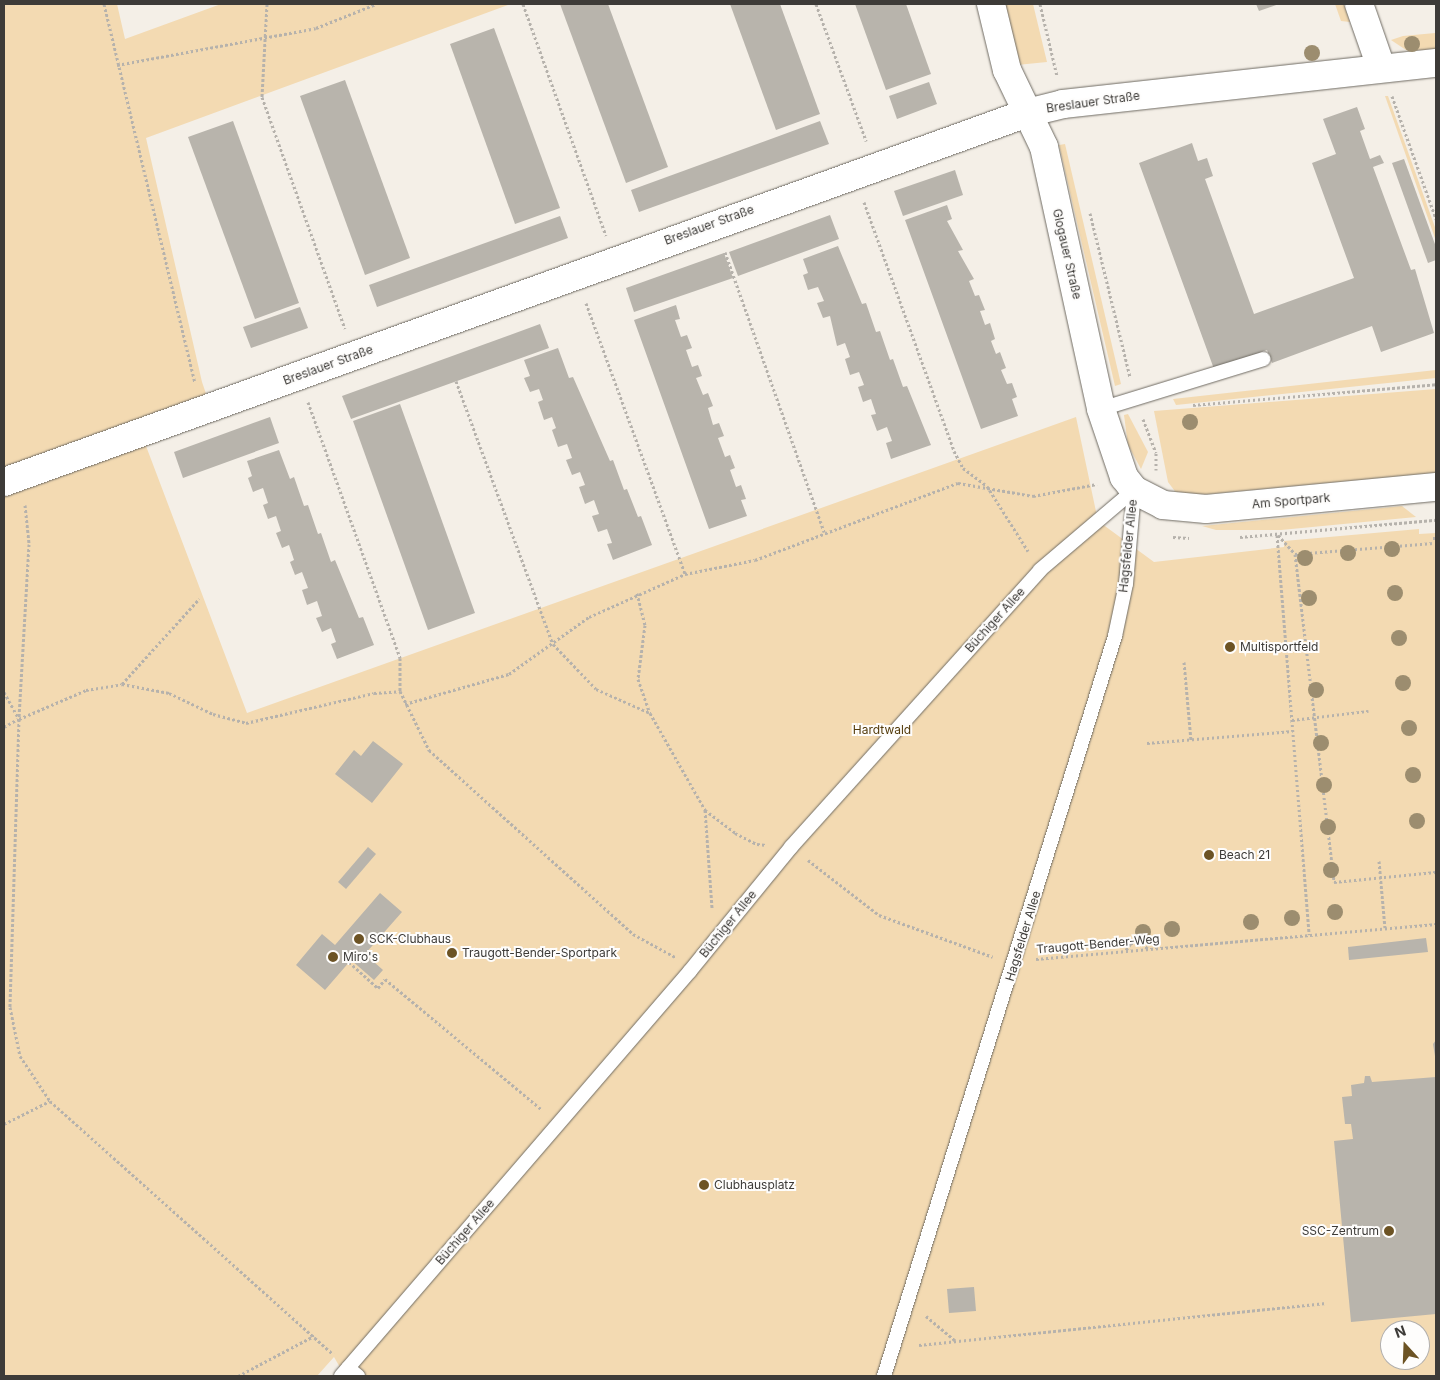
<!DOCTYPE html>
<meta charset="utf-8">
<style>
body{margin:0}
#map{position:relative;width:1440px;height:1380px;overflow:hidden;background:#f4efe7;font-family:Inter,sans-serif}
div>[style]{position:absolute}
.green>*{inset:0;background:#f3dab2}
.building>*{inset:0;background:#b8b4ac}
.path>*{height:3px;margin-top:-1.5px;transform-origin:0;background:repeating-linear-gradient(90deg,#b6b2ac 0 2.5px,transparent 0 5px)}
.roads{filter:drop-shadow(0 0 1px #6f6b63) drop-shadow(0 0 1px #6f6b63)}
.service>*{height:14px;margin:-7px;padding:0 7px;transform-origin:7px;border-radius:7px;background:#fff}
.minor>*{height:28px;margin:-14px;padding:0 14px;transform-origin:14px;border-radius:14px;background:#fff}
.tertiary>*{height:28px;margin:-14px;padding:0 14px;transform-origin:14px;border-radius:14px;background:#fff}
.trees>*{width:16px;height:16px;margin:-8px;border-radius:50%;background:#9c8d6f}
.dots>*{width:14px;height:14px;translate:-50% -50%;box-sizing:border-box;border:2px solid #fefdfc;border-radius:50%}
span{translate:-50% -50%;white-space:nowrap;text-align:center;line-height:1.15;-webkit-text-stroke:4px #fefdfc;paint-order:stroke}
.street-label{font-size:12px;color:#3d3b38}
.poi-label{font-size:12px;color:#3d3b38}
.left{translate:0 -50%;text-align:left}
.right{translate:-100% -50%;text-align:right}
.park-label{font-size:12px;color:#543c0c}
.frame{position:absolute;inset:0;border:5px solid #3d3b38;pointer-events:none}
.north{position:absolute;left:1380px;top:1320px;width:50px;height:50px;box-sizing:border-box;background:#fefdfc;border:1px solid #b1afae;border-radius:50%;rotate:340deg;font-size:14px;font-weight:700;line-height:20px;text-align:center;color:#3d3b38}
.north::after{content:'';display:block;margin:auto;width:18px;height:22px;background:#6c5324;clip-path:polygon(50% 0,100% 100%,50% 72%,0 100%)}
</style>
<div id="map">
<div class="green">
<i style="clip-path:polygon(evenodd,4px 4px,117px 4px,125px 39px,221px 4px,511px 4px,146px 138px,202px 382px,215px 420px,146px 446px,247px 713px,1076px 417px,1098px 521px,1154px 562px,1284px 547px,1284px 541px,1419px 529px,1419px 534px,1436px 533px,1436px 1376px,345px 1376px,334px 1357px,317px 1376px,4px 1376px,4px 4px,1390px 1330px,1420px 1330px,1420px 1360px,1390px 1360px,1390px 1330px)"></i>
<i style="clip-path:polygon(1003px 4px,1033px 4px,1047px 62px,1017px 65px)"></i>
<i style="clip-path:polygon(1335px 4px,1344px 4px,1350px 22px,1341px 21px)"></i>
<i style="clip-path:polygon(1435px 33px,1436px 51px,1406px 50px,1391px 40px,1403px 36px)"></i>
<i style="clip-path:polygon(1385px 96px,1388px 96px,1436px 230px,1436px 241px)"></i>
<i style="clip-path:polygon(1065px 144px,1121px 384px,1115px 386px,1059px 145px)"></i>
<i style="clip-path:polygon(1436px 370px,1436px 378px,1176px 405px,1173px 399px)"></i>
<i style="clip-path:polygon(1436px 389px,1436px 473px,1189px 496px,1177px 494px,1168px 482px,1154px 411px)"></i>
<i style="clip-path:polygon(1128px 414px,1148px 452px,1141px 469px,1128px 445px,1124px 415px)"></i>
<i style="clip-path:polygon(1402px 506px,1416px 517px,1281px 530px,1216px 530px,1202px 526px)"></i>
</div>
<div class="building">
<i style="clip-path:polygon(560px 4px,608px 4px,668px 167px,626px 183px)"></i>
<i style="clip-path:polygon(730px 4px,780px 4px,820px 114px,776px 130px)"></i>
<i style="clip-path:polygon(855px 4px,906px 4px,931px 74px,886px 90px)"></i>
<i style="clip-path:polygon(1256px 4px,1279px 4px,1259px 11px)"></i>
<i style="clip-path:polygon(494px 28px,560px 208px,515px 224px,450px 44px)"></i>
<i style="clip-path:polygon(345px 80px,410px 258px,365px 275px,300px 96px)"></i>
<i style="clip-path:polygon(929px 82px,937px 104px,897px 119px,889px 96px)"></i>
<i style="clip-path:polygon(1357px 107px,1365px 129px,1360px 131px,1370px 159px,1380px 155px,1384px 163px,1373px 167px,1411px 270px,1415px 269px,1434px 333px,1381px 352px,1372px 326px,1272px 363px,1267px 350px,1214px 369px,1139px 163px,1192px 143px,1198px 161px,1207px 158px,1213px 176px,1205px 179px,1254px 314px,1354px 278px,1312px 163px,1336px 154px,1323px 119px)"></i>
<i style="clip-path:polygon(233px 121px,299px 303px,255px 319px,188px 137px)"></i>
<i style="clip-path:polygon(820px 121px,829px 144px,639px 212px,631px 190px)"></i>
<i style="clip-path:polygon(1404px 159px,1436px 247px,1436px 260px,1428px 263px,1392px 163px)"></i>
<i style="clip-path:polygon(955px 170px,963px 195px,903px 216px,894px 191px)"></i>
<i style="clip-path:polygon(947px 205px,952px 219px,947px 221px,963px 250px,958px 251px,974px 279px,969px 281px,975px 296px,979px 295px,985px 310px,980px 311px,985px 325px,990px 323px,995px 339px,991px 341px,996px 354px,1000px 352px,1006px 368px,1001px 370px,1007px 384px,1012px 383px,1017px 397px,1012px 399px,1018px 416px,981px 429px,905px 220px)"></i>
<i style="clip-path:polygon(830px 215px,839px 239px,738px 276px,729px 252px)"></i>
<i style="clip-path:polygon(560px 216px,568px 238px,377px 307px,369px 285px)"></i>
<i style="clip-path:polygon(838px 246px,862px 304px,866px 303px,876px 332px,880px 331px,890px 360px,893px 359px,903px 387px,907px 386px,931px 445px,891px 459px,886px 443px,892px 441px,887px 427px,877px 431px,871px 415px,876px 414px,871px 399px,863px 402px,858px 387px,864px 385px,859px 372px,850px 375px,845px 359px,850px 357px,845px 343px,837px 346px,830px 316px,823px 318px,817px 303px,824px 301px,818px 287px,808px 290px,803px 275px,808px 273px,803px 259px)"></i>
<i style="clip-path:polygon(724px 253px,733px 278px,634px 312px,626px 288px)"></i>
<i style="clip-path:polygon(676px 305px,680px 319px,675px 320px,681px 337px,687px 335px,692px 348px,686px 350px,692px 367px,698px 365px,702px 376px,696px 378px,703px 395px,708px 393px,713px 406px,708px 408px,713px 425px,719px 423px,724px 436px,718px 438px,725px 457px,730px 455px,735px 468px,730px 470px,736px 487px,741px 485px,746px 499px,741px 500px,747px 516px,709px 529px,634px 320px)"></i>
<i style="clip-path:polygon(300px 307px,308px 328px,251px 348px,243px 327px)"></i>
<i style="clip-path:polygon(540px 324px,549px 348px,351px 419px,342px 396px)"></i>
<i style="clip-path:polygon(558px 348px,569px 378px,573px 377px,610px 461px,613px 460px,624px 490px,627px 489px,638px 517px,641px 516px,652px 545px,613px 560px,607px 544px,612px 543px,607px 529px,598px 532px,592px 516px,599px 514px,594px 500px,585px 504px,579px 487px,585px 485px,580px 472px,572px 475px,566px 460px,572px 458px,567px 444px,558px 447px,552px 430px,556px 428px,552px 417px,544px 420px,538px 402px,543px 400px,539px 389px,530px 392px,524px 378px,530px 376px,524px 360px)"></i>
<i style="clip-path:polygon(400px 404px,475px 613px,428px 630px,353px 421px)"></i>
<i style="clip-path:polygon(270px 417px,279px 443px,183px 478px,174px 452px)"></i>
<i style="clip-path:polygon(279px 450px,290px 479px,294px 477px,304px 506px,308px 505px,318px 534px,321px 533px,331px 562px,335px 560px,359px 618px,363px 617px,374px 645px,337px 659px,331px 644px,336px 642px,331px 628px,322px 632px,316px 618px,322px 616px,317px 601px,307px 605px,302px 590px,308px 588px,302px 572px,295px 575px,290px 562px,294px 560px,289px 545px,282px 548px,276px 533px,281px 531px,276px 516px,268px 519px,263px 505px,268px 503px,263px 488px,253px 492px,248px 478px,252px 476px,247px 461px)"></i>
<i style="clip-path:polygon(373px 741px,403px 764px,372px 803px,335px 774px,354px 750px,361px 756px)"></i>
<i style="clip-path:polygon(368px 847px,376px 854px,346px 889px,338px 882px)"></i>
<i style="clip-path:polygon(380px 893px,402px 912px,365px 954px,383px 970px,374px 980px,351px 960px,325px 990px,296px 965px,322px 934px,335px 945px)"></i>
<i style="clip-path:polygon(1426px 938px,1428px 952px,1349px 960px,1348px 947px)"></i>
<i style="clip-path:polygon(1436px 1040px,1436px 1062px,1433px 1044px)"></i>
<i style="clip-path:polygon(1365px 1076px,1370px 1076px,1372px 1082px,1436px 1077px,1436px 1314px,1351px 1322px,1334px 1141px,1353px 1139px,1351px 1124px,1345px 1124px,1342px 1097px,1352px 1096px,1351px 1085px,1364px 1083px)"></i>
<i style="clip-path:polygon(974px 1287px,976px 1311px,949px 1313px,947px 1289px)"></i>
</div>
<div class="path">
<i style="left:104px;top:4px;width:389px;rotate:76.5deg"></i>
<i style="left:267px;top:4px;width:93px;rotate:93.1deg"></i>
<i style="left:262px;top:97px;width:246px;rotate:70.3deg"></i>
<i style="left:523px;top:4px;width:246px;rotate:70.3deg"></i>
<i style="left:816px;top:4px;width:146px;rotate:69.9deg"></i>
<i style="left:1040px;top:4px;width:74px;rotate:76.7deg"></i>
<i style="left:117px;top:65px;width:202px;rotate:-10.5deg"></i>
<i style="left:316px;top:28px;width:65px;rotate:-21.8deg"></i>
<i style="left:1392px;top:96px;width:131px;rotate:70.3deg"></i>
<i style="left:864px;top:202px;width:265px;rotate:70.1deg"></i>
<i style="left:954px;top:451px;width:19px;rotate:62deg"></i>
<i style="left:963px;top:468px;width:30px;rotate:37deg"></i>
<i style="left:987px;top:486px;width:77px;rotate:57.8deg"></i>
<i style="left:1090px;top:213px;width:169px;rotate:76.3deg"></i>
<i style="left:725px;top:252px;width:297px;rotate:70.5deg"></i>
<i style="left:586px;top:303px;width:289px;rotate:69.9deg"></i>
<i style="left:685px;top:574px;width:71px;rotate:-11.3deg"></i>
<i style="left:755px;top:560px;width:217px;rotate:-20.8deg"></i>
<i style="left:958px;top:483px;width:76px;rotate:9.8deg"></i>
<i style="left:1033px;top:496px;width:65px;rotate:-10.6deg"></i>
<i style="left:456px;top:381px;width:280px;rotate:69.8deg"></i>
<i style="left:553px;top:644px;width:62px;rotate:46.3deg"></i>
<i style="left:596px;top:689px;width:59px;rotate:24deg"></i>
<i style="left:650px;top:713px;width:112px;rotate:60.4deg"></i>
<i style="left:705px;top:810px;width:98px;rotate:85.9deg"></i>
<i style="left:308px;top:402px;width:272px;rotate:70.2deg"></i>
<i style="left:400px;top:658px;width:33px;rotate:90deg"></i>
<i style="left:400px;top:691px;width:66px;rotate:63.8deg"></i>
<i style="left:429px;top:750px;width:275px;rotate:42deg"></i>
<i style="left:633px;top:934px;width:48px;rotate:28.7deg"></i>
<i style="left:1193px;top:405px;width:244px;rotate:-4.9deg"></i>
<i style="left:1143px;top:419px;width:36px;rotate:69deg"></i>
<i style="left:1156px;top:453px;width:17px;rotate:90deg"></i>
<i style="left:25px;top:505px;width:39px;rotate:84deg"></i>
<i style="left:29px;top:544px;width:175px;rotate:93.3deg"></i>
<i style="left:19px;top:719px;width:288px;rotate:91.8deg"></i>
<i style="left:10px;top:1007px;width:50px;rotate:78.5deg"></i>
<i style="left:20px;top:1056px;width:54px;rotate:56.3deg"></i>
<i style="left:50px;top:1101px;width:380px;rotate:41.8deg"></i>
<i style="left:1277px;top:535px;width:401px;rotate:85.4deg"></i>
<i style="left:1278px;top:535px;width:25px;rotate:48deg"></i>
<i style="left:1295px;top:554px;width:139px;rotate:-4.5deg"></i>
<i style="left:1173px;top:537px;width:16px;rotate:4deg"></i>
<i style="left:1240px;top:537px;width:197px;rotate:-5deg"></i>
<i style="left:1433px;top:538px;width:3px"></i>
<i style="left:1295px;top:554px;width:330px;rotate:83.2deg"></i>
<i style="left:1334px;top:882px;width:102px;rotate:-5.6deg"></i>
<i style="left:637px;top:593px;width:33px;rotate:76deg"></i>
<i style="left:645px;top:625px;width:54px;rotate:97.4deg"></i>
<i style="left:638px;top:679px;width:36px;rotate:71deg"></i>
<i style="left:1184px;top:662px;width:78px;rotate:84.9deg"></i>
<i style="left:122px;top:684px;width:48px;rotate:10.8deg"></i>
<i style="left:169px;top:693px;width:49px;rotate:25.5deg"></i>
<i style="left:213px;top:714px;width:34px;rotate:15deg"></i>
<i style="left:246px;top:723px;width:131px;rotate:-13.2deg"></i>
<i style="left:374px;top:693px;width:26px;rotate:-4deg"></i>
<i style="left:4px;top:692px;width:31px;rotate:61deg"></i>
<i style="left:19px;top:719px;width:73px;rotate:-23.4deg"></i>
<i style="left:86px;top:690px;width:36px;rotate:-9deg"></i>
<i style="left:122px;top:684px;width:115px;rotate:-47.8deg"></i>
<i style="left:405px;top:704px;width:108px;rotate:-16.1deg"></i>
<i style="left:509px;top:674px;width:98px;rotate:-35.5deg"></i>
<i style="left:589px;top:617px;width:105px;rotate:-24.1deg"></i>
<i style="left:1292px;top:720px;width:77px;rotate:-6.8deg"></i>
<i style="left:4px;top:727px;width:16px;rotate:-30deg"></i>
<i style="left:1147px;top:743px;width:146px;rotate:-4.7deg"></i>
<i style="left:705px;top:810px;width:38px;rotate:37deg"></i>
<i style="left:735px;top:833px;width:25px;rotate:27deg"></i>
<i style="left:757px;top:844px;width:9px;rotate:6deg"></i>
<i style="left:808px;top:860px;width:90px;rotate:37.8deg"></i>
<i style="left:879px;top:915px;width:121px;rotate:20.2deg"></i>
<i style="left:1379px;top:861px;width:67px;rotate:84.9deg"></i>
<i style="left:1126px;top:950px;width:9px;rotate:-54deg"></i>
<i style="left:1131px;top:943px;width:11px"></i>
<i style="left:1142px;top:943px;width:8px;rotate:45deg"></i>
<i style="left:1036px;top:959px;width:402px;rotate:-5deg"></i>
<i style="left:349px;top:962px;width:39px;rotate:42deg"></i>
<i style="left:378px;top:988px;width:11px;rotate:-52deg"></i>
<i style="left:385px;top:979px;width:204px;rotate:39.8deg"></i>
<i style="left:4px;top:1124px;width:51px;rotate:-26.6deg"></i>
<i style="left:926px;top:1316px;width:39px;rotate:40deg"></i>
<i style="left:919px;top:1345px;width:409px;rotate:-5.9deg"></i>
<i style="left:238px;top:1376px;width:86px;rotate:-27.8deg"></i>
</div>
<div class="roads">
<div class="service">
<i style="left:1101px;top:409px;width:170px;rotate:-17.1deg"></i>
<i style="left:348px;top:1368px;width:13px;rotate:39deg"></i>
<i style="left:341px;top:1376px;width:535px;rotate:-49.25deg"></i>
<i style="left:690px;top:971px;width:160px;rotate:-50.8deg"></i>
<i style="left:791px;top:847px;width:372px;rotate:-48deg"></i>
<i style="left:1040px;top:570px;width:123px;rotate:-40.4deg"></i>
<i style="left:884px;top:1376px;width:775px;rotate:-72.66deg"></i>
<i style="left:1115px;top:636px;width:53px;rotate:-78.1deg"></i>
<i style="left:1126px;top:584px;width:94px;rotate:-85.1deg"></i>
</div>
<div class="minor">
<i style="left:1359px;top:4px;width:67px;rotate:70.8deg"></i>
<i style="left:4px;top:482px;width:1088px;rotate:-19.83deg"></i>
<i style="left:1027px;top:113px;width:37px;rotate:-14deg"></i>
<i style="left:1063px;top:104px;width:375px;rotate:-6.3deg"></i>
</div>
<div class="tertiary">
<i style="left:991px;top:4px;width:68px;rotate:76.4deg"></i>
<i style="left:1007px;top:70px;width:85px;rotate:64.3deg"></i>
<i style="left:1044px;top:147px;width:268px;rotate:77.7deg"></i>
<i style="left:1101px;top:409px;width:72px;rotate:71.3deg"></i>
<i style="left:1124px;top:477px;width:16px;rotate:52deg"></i>
<i style="left:1134px;top:490px;width:33px;rotate:27deg"></i>
<i style="left:1163px;top:505px;width:43px;rotate:5.3deg"></i>
<i style="left:1206px;top:509px;width:231px;rotate:-5.5deg"></i>
</div>
</div>
<div class="trees">
<i style="left:1412px;top:44px"></i>
<i style="left:1312px;top:53px"></i>
<i style="left:1190px;top:422px"></i>
<i style="left:1392px;top:549px"></i>
<i style="left:1348px;top:553px"></i>
<i style="left:1305px;top:558px"></i>
<i style="left:1395px;top:593px"></i>
<i style="left:1309px;top:598px"></i>
<i style="left:1399px;top:638px"></i>
<i style="left:1403px;top:683px"></i>
<i style="left:1316px;top:690px"></i>
<i style="left:1409px;top:728px"></i>
<i style="left:1321px;top:743px"></i>
<i style="left:1413px;top:775px"></i>
<i style="left:1324px;top:785px"></i>
<i style="left:1417px;top:821px"></i>
<i style="left:1328px;top:827px"></i>
<i style="left:1331px;top:870px"></i>
<i style="left:1335px;top:912px"></i>
<i style="left:1292px;top:918px"></i>
<i style="left:1251px;top:922px"></i>
<i style="left:1172px;top:929px"></i>
<i style="left:1143px;top:932px"></i>
</div>
<div class="dots">
<i style="left:1230px;top:647px;background:#6c5324"></i>
<i style="left:1209px;top:855px;background:#6c5324"></i>
<i style="left:359px;top:939px;background:#6c5324"></i>
<i style="left:452px;top:953px;background:#6c5324"></i>
<i style="left:333px;top:957px;background:#6c5324"></i>
<i style="left:704px;top:1185px;background:#6c5324"></i>
<i style="left:1389px;top:1231px;background:#6c5324"></i>
</div>
<div class="street-label">
<span style="left:1093px;top:102px;rotate:-8deg">Breslauer Straße</span>
<span style="left:709px;top:225px;rotate:-20deg">Breslauer Straße</span>
<span style="left:1067px;top:254px;rotate:77deg">Glogauer Straße</span>
<span style="left:328px;top:365px;rotate:-20deg">Breslauer Straße</span>
<span style="left:1291px;top:501px;rotate:-5deg">Am Sportpark</span>
<span style="left:1128px;top:546px;rotate:-84deg">Hagsfelder Allee</span>
<span style="left:995px;top:620px;rotate:-48deg">Büchiger Allee</span>
<span style="left:728px;top:924px;rotate:-51deg">Büchiger Allee</span>
<span style="left:1023px;top:936px;rotate:-73deg">Hagsfelder Allee</span>
<span style="left:1098px;top:944px;rotate:-5deg">Traugott-Bender-Weg</span>
<span style="left:465px;top:1232px;rotate:-49deg">Büchiger Allee</span>
</div>
<div class="poi-label">
<span class="left" style="left:1240px;top:647px">Multisportfeld</span>
<span class="left" style="left:1219px;top:855px">Beach 21</span>
<span class="left" style="left:369px;top:939px">SCK-Clubhaus</span>
<span class="left" style="left:462px;top:953px">Traugott-Bender-Sportpark</span>
<span class="left" style="left:343px;top:957px">Miro's</span>
<span class="left" style="left:714px;top:1185px">Clubhausplatz</span>
<span class="right" style="left:1379px;top:1231px">SSC-Zentrum</span>
</div>
<div class="park-label">
<span style="left:882px;top:730px">Hardtwald</span>
</div>
<div class="frame"></div>
<div class="north">N</div>
</div>
